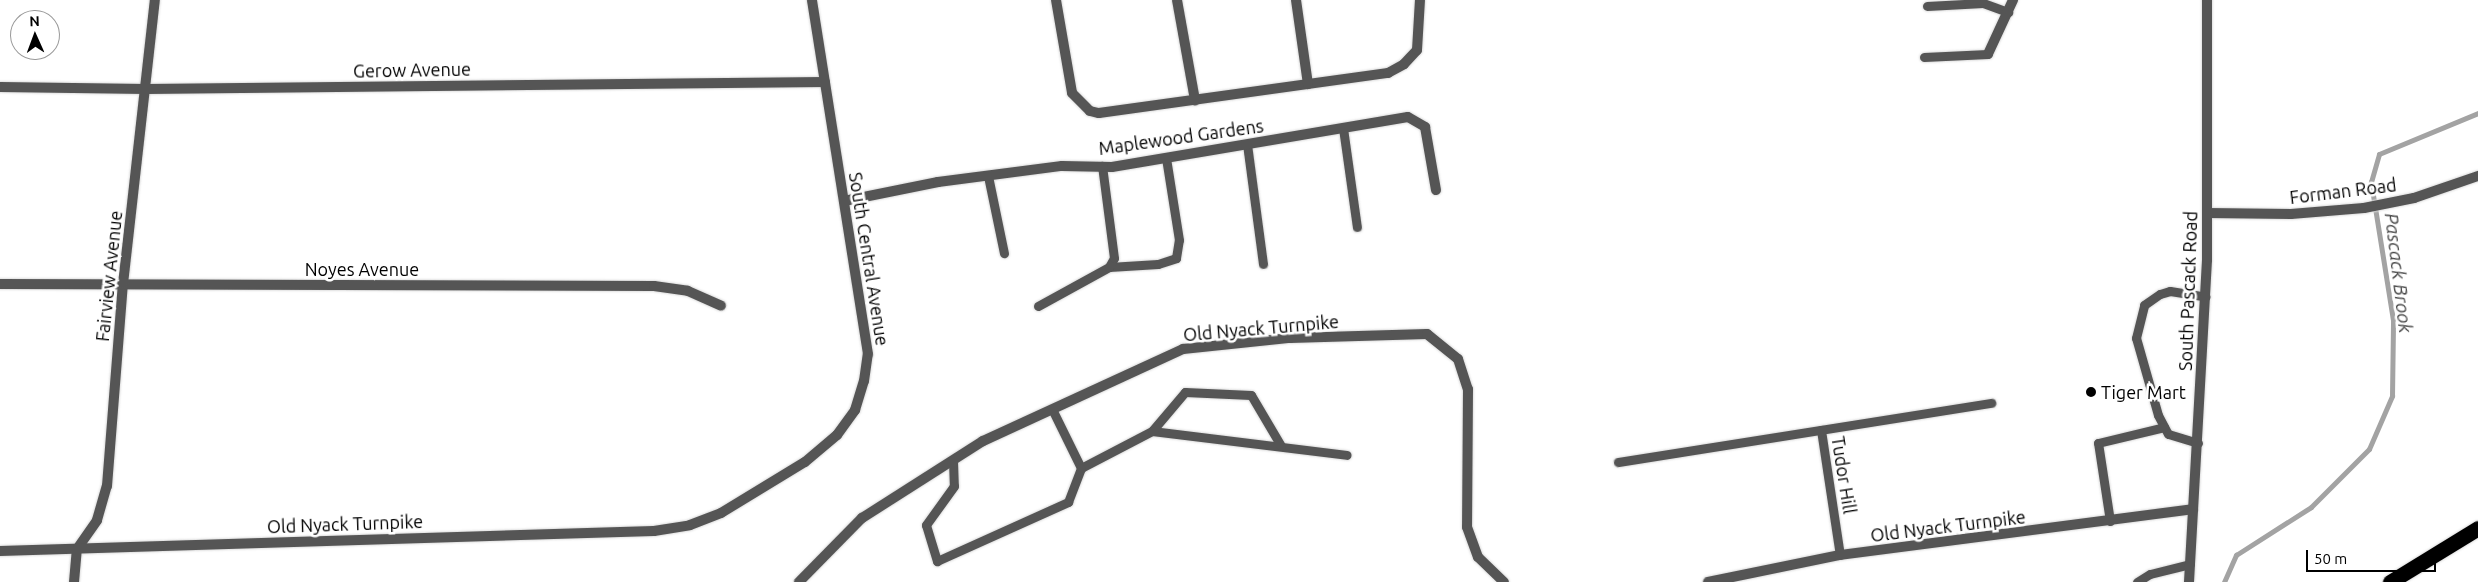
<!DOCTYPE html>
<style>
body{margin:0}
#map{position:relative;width:2478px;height:582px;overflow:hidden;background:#fff;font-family:Ubuntu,sans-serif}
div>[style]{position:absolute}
.stream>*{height:5px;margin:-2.5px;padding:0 2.5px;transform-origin:2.5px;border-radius:2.5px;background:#a3a3a3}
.roads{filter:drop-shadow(0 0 1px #dbdbdb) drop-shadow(0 0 1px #dbdbdb)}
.service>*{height:9px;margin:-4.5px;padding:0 4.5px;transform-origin:4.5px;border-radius:4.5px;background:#555}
.minor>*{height:10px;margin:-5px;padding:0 5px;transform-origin:5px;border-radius:5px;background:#555}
.tertiary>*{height:10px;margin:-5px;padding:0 5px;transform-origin:5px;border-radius:5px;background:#555}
.motorway>*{height:15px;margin:-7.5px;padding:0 7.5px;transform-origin:7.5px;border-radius:7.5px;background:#000}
.dots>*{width:14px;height:14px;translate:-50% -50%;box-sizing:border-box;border:2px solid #fff;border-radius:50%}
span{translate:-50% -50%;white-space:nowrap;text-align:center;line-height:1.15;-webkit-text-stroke:5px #fff;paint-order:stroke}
.street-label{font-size:18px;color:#000}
.poi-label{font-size:18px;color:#000}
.left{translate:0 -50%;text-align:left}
.water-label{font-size:19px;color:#444;font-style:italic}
.north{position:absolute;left:10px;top:10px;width:50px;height:50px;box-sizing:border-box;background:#fff;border:1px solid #999;border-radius:50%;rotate:358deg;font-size:14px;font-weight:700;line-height:20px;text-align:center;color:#000}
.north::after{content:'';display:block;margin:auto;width:18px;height:22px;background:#000;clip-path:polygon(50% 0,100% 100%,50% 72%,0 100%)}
.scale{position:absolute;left:2306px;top:550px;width:130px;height:22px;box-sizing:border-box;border:2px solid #000;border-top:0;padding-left:6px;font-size:15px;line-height:18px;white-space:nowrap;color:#000;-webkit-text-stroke:4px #fff;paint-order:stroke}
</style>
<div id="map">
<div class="stream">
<i style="left:2224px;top:582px;width:30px;rotate:-66deg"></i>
<i style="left:2236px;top:555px;width:89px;rotate:-32.6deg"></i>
<i style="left:2311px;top:507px;width:82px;rotate:-45deg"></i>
<i style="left:2369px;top:449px;width:58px;rotate:-66.5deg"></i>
<i style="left:2392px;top:396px;width:76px;rotate:-89.2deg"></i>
<i style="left:2393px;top:320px;width:140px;rotate:-99.1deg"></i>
<i style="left:2371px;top:182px;width:29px;rotate:-74deg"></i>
<i style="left:2379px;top:154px;width:107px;rotate:-22.5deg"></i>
</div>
<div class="roads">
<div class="service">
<i style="left:1927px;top:6px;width:56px;rotate:-3.1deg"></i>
<i style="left:1983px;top:3px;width:27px;rotate:20deg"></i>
<i style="left:1924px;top:57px;width:64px;rotate:-2.7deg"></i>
<i style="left:1343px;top:128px;width:100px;rotate:82deg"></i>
<i style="left:1247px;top:144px;width:121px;rotate:82.4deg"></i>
<i style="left:988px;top:176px;width:79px;rotate:78.3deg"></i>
<i style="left:1109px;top:267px;width:49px;rotate:-3.5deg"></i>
<i style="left:1158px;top:264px;width:19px;rotate:-18deg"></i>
<i style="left:1176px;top:258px;width:18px;rotate:-81deg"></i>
<i style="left:1179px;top:240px;width:83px;rotate:-99deg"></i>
<i style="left:1038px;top:306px;width:81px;rotate:-28.8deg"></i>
<i style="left:1109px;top:267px;width:10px;rotate:-61deg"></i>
<i style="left:1114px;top:258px;width:93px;rotate:-97.4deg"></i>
<i style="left:1052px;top:409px;width:66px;rotate:63.8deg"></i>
<i style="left:1081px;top:468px;width:80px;rotate:-27.5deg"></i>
<i style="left:1152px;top:431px;width:196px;rotate:7deg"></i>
<i style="left:1821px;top:430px;width:126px;rotate:81.4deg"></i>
<i style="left:1152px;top:431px;width:51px;rotate:-49.8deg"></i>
<i style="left:1185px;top:392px;width:66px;rotate:2.6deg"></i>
<i style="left:1251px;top:395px;width:59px;rotate:59.5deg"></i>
<i style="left:2198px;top:443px;width:31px;rotate:-163deg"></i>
<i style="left:2168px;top:434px;width:21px;rotate:-118deg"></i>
<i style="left:2158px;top:415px;width:80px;rotate:-105.9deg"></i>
<i style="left:2136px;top:338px;width:34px;rotate:-76deg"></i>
<i style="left:2144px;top:305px;width:19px;rotate:-35deg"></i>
<i style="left:2160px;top:294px;width:10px;rotate:-17deg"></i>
<i style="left:2170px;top:291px;width:36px;rotate:9deg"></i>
<i style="left:953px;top:461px;width:25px;rotate:88deg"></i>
<i style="left:954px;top:486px;width:48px;rotate:125.7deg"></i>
<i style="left:926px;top:525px;width:38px;rotate:73deg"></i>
<i style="left:937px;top:561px;width:144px;rotate:-24.2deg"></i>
<i style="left:1068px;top:502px;width:36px;rotate:-69deg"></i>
<i style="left:1618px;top:462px;width:378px;rotate:-9deg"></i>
<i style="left:2110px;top:521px;width:79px;rotate:-98.7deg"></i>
<i style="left:2098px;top:443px;width:68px;rotate:-13.6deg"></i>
<i style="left:2137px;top:582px;width:15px;rotate:-32deg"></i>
<i style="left:2150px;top:574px;width:41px;rotate:-14deg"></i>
</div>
<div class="minor">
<i style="left:1056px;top:0;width:94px;rotate:80.2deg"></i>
<i style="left:1072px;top:93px;width:25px;rotate:45deg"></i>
<i style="left:1090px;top:111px;width:9px;rotate:13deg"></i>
<i style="left:1099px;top:113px;width:292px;rotate:-7.9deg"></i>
<i style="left:1388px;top:73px;width:18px;rotate:-29deg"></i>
<i style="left:1404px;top:64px;width:19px;rotate:-47deg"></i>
<i style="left:1417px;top:50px;width:50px;rotate:-86.6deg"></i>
<i style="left:1177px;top:0;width:102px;rotate:79.8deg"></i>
<i style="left:1296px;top:0;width:85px;rotate:81.9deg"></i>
<i style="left:1988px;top:54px;width:60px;rotate:-65.2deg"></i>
<i style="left:0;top:87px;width:146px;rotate:0.8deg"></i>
<i style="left:146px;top:89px;width:679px;rotate:-0.59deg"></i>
<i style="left:844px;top:201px;width:96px;rotate:-11.4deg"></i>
<i style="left:938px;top:182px;width:125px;rotate:-7.4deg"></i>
<i style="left:1062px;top:166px;width:50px;rotate:1.1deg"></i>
<i style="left:1112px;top:167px;width:300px;rotate:-9.6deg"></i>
<i style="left:1408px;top:117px;width:20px;rotate:30deg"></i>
<i style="left:1425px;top:127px;width:64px;rotate:80.1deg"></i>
<i style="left:0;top:284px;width:654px;rotate:0.18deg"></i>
<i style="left:654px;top:286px;width:34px;rotate:8deg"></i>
<i style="left:688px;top:291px;width:36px;rotate:24deg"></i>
<i style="left:77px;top:549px;width:35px;rotate:-55deg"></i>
<i style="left:97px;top:520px;width:35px;rotate:-74deg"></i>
<i style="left:107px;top:486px;width:203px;rotate:-85.5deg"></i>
<i style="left:123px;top:284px;width:286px;rotate:-83.6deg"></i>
<i style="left:799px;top:582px;width:90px;rotate:-45.5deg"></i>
<i style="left:862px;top:518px;width:143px;rotate:-32.5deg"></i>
<i style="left:983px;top:441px;width:220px;rotate:-24.7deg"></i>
<i style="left:1183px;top:349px;width:108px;rotate:-5.9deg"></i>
<i style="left:1290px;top:338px;width:137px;rotate:-1.7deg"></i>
<i style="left:1427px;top:334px;width:40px;rotate:39deg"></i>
<i style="left:1458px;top:359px;width:32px;rotate:72deg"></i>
<i style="left:1468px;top:389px;width:138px;rotate:90.4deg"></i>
<i style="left:1467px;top:527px;width:32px;rotate:70deg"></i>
<i style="left:1478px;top:557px;width:36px;rotate:44deg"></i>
<i style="left:1708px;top:582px;width:135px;rotate:-11.6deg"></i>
<i style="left:1840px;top:555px;width:356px;rotate:-7.4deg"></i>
</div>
<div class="tertiary">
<i style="left:2207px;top:213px;width:84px;rotate:0.7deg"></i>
<i style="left:2291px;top:214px;width:73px;rotate:-4.7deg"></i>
<i style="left:2364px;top:208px;width:51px;rotate:-11.3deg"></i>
<i style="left:2414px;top:198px;width:68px;rotate:-19deg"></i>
<i style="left:0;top:551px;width:654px;rotate:-1.75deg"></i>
<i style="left:654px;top:531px;width:36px;rotate:-9deg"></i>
<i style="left:690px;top:525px;width:33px;rotate:-21deg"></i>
<i style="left:721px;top:513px;width:98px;rotate:-31.3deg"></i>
<i style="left:805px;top:462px;width:42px;rotate:-40.2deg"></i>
<i style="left:837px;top:435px;width:31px;rotate:-54deg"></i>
<i style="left:855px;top:410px;width:30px;rotate:-73deg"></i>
<i style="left:864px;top:381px;width:27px;rotate:-82deg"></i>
<i style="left:868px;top:354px;width:358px;rotate:-99deg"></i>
<i style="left:74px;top:582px;width:33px;rotate:-85deg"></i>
<i style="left:2189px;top:582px;width:323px;rotate:-86.8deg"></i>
<i style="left:2207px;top:260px;width:260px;rotate:-90deg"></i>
</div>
<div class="motorway">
<i style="left:2390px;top:582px;width:103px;rotate:-31.5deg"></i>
</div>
</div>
<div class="dots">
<i style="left:2091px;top:392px;background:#000"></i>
</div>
<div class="street-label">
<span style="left:412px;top:70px;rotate:-1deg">Gerow Avenue</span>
<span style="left:1181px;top:137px;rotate:-8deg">Maplewood Gardens</span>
<span style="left:2343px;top:191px;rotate:-7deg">Forman Road</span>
<span style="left:869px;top:259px;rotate:81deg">South Central Avenue</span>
<span style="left:362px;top:269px">Noyes Avenue</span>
<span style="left:109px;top:276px;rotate:-84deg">Fairview Avenue</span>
<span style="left:2188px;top:291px;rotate:-88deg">South Pascack Road</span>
<span style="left:1261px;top:328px;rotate:-5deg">Old Nyack Turnpike</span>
<span style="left:1844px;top:475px;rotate:81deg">Tudor Hill</span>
<span style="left:345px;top:524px;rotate:-2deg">Old Nyack Turnpike</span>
<span style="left:1948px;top:526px;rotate:-7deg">Old Nyack Turnpike</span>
</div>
<div class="poi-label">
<span class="left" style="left:2101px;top:392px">Tiger Mart</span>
</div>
<div class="water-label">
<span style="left:2398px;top:273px;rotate:83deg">Pascack Brook</span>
</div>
<div class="north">N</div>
<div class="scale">50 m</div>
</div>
